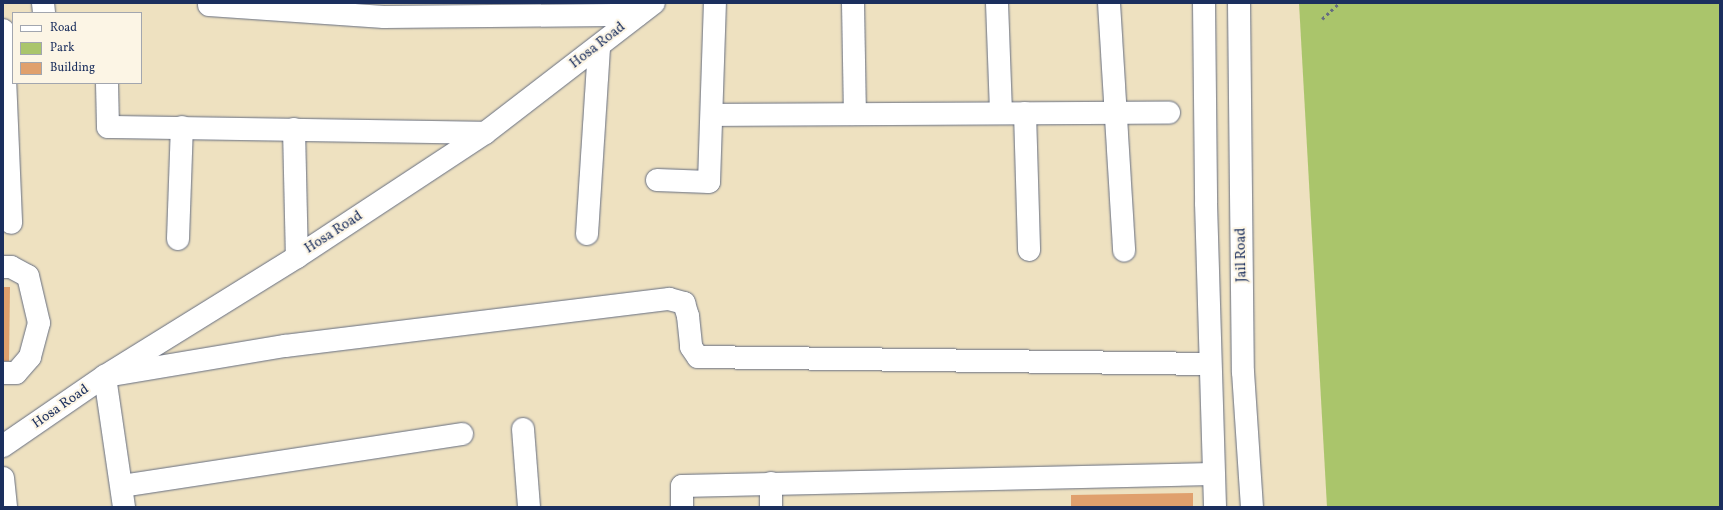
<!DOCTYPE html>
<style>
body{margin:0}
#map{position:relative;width:1723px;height:510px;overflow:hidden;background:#eee1c0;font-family:Vollkorn,serif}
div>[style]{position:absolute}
.green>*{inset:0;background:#aac56b}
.building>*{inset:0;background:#e0a06d}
.path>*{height:2.5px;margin-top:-1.25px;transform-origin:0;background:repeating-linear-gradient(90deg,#656d80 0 3px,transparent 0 6px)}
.roads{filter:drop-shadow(0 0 1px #656d80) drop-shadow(0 0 1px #656d80)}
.street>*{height:22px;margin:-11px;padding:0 11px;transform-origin:11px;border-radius:11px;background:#fff}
.secondary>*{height:22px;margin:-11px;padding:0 11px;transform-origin:11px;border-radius:11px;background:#fff}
span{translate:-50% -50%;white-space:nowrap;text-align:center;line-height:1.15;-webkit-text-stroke:4px #fcf5e5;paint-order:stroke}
.street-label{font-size:14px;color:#1b2f5e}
.frame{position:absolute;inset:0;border:4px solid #1b2f5e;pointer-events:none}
.legend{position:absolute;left:12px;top:12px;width:130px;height:72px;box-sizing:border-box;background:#fcf5e5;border:1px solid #a2a6af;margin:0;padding:5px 7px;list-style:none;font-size:12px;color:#1b2f5e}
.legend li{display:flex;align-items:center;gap:8px;height:20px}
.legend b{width:20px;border:1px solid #a2a6af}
</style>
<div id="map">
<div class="green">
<i style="clip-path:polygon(1299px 3px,1720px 3px,1720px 507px,1327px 507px)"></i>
</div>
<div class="building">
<i style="clip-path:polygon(3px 287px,10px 287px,9px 361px,3px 361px)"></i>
<i style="clip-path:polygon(1193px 493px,1193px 507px,1071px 507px,1071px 495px)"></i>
</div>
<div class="path">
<i style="left:1322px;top:19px;width:23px;rotate:-43deg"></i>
</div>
<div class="roads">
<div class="street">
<i style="left:43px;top:3px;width:10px;rotate:84deg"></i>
<i style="left:853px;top:3px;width:111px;rotate:89deg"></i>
<i style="left:997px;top:3px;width:110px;rotate:87.9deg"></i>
<i style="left:1109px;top:3px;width:248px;rotate:86.5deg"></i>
<i style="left:1204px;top:3px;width:200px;rotate:89.4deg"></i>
<i style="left:1206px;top:203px;width:304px;rotate:88.3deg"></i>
<i style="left:1239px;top:3px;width:369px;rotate:89.4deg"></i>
<i style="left:1243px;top:372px;width:135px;rotate:86.2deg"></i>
<i style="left:209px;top:5px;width:175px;rotate:3.9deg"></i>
<i style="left:384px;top:17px;width:254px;rotate:-0.5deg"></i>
<i style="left:3px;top:30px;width:193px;rotate:87.6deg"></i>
<i style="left:107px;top:83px;width:44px;rotate:88.7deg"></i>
<i style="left:108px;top:127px;width:377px;rotate:0.9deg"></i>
<i style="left:1025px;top:113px;width:137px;rotate:88.3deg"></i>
<i style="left:712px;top:115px;width:457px;rotate:-0.3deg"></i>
<i style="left:294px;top:129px;width:128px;rotate:88.7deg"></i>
<i style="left:657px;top:180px;width:52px;rotate:2.2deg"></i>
<i style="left:709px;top:182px;width:179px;rotate:-88.1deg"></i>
<i style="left:587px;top:234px;width:188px;rotate:-86.3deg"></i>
<i style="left:178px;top:239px;width:112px;rotate:-88deg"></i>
<i style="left:3px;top:267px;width:8px"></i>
<i style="left:11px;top:267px;width:19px;rotate:28deg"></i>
<i style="left:28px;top:276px;width:48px;rotate:76.8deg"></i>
<i style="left:39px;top:323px;width:35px;rotate:105deg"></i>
<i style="left:30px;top:357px;width:21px;rotate:131deg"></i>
<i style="left:16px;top:373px;width:13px;rotate:180deg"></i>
<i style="left:523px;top:429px;width:78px;rotate:85.6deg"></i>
<i style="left:3px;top:478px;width:29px;rotate:84deg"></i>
<i style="left:771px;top:483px;width:24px;rotate:90deg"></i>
<i style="left:122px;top:486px;width:344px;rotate:-8.7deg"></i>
<i style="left:124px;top:507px;width:132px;rotate:-98.3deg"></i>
<i style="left:105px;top:376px;width:182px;rotate:-9.5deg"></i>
<i style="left:285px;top:346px;width:387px;rotate:-7deg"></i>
<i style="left:669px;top:299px;width:16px;rotate:15deg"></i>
<i style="left:684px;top:303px;width:14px;rotate:73deg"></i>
<i style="left:688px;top:316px;width:31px;rotate:84deg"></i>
<i style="left:691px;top:347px;width:12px;rotate:55deg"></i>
<i style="left:698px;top:357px;width:512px;rotate:0.78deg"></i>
<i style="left:682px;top:507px;width:21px;rotate:-90deg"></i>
<i style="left:682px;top:486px;width:530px;rotate:-1.3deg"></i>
</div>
<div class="secondary">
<i style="left:3px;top:446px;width:124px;rotate:-34.5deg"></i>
<i style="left:105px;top:376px;width:226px;rotate:-31.8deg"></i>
<i style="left:297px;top:257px;width:225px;rotate:-33.4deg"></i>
<i style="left:485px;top:133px;width:213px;rotate:-37.6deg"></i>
</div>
</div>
<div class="street-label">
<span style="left:598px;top:46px;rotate:-38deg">Hosa Road</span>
<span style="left:334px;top:233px;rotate:-33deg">Hosa Road</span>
<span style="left:1242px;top:255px;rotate:-91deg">Jail Road</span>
<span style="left:61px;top:407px;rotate:-35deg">Hosa Road</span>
</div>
<div class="frame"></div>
<ul class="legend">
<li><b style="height:5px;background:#fff"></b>Road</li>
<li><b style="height:11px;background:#aac56b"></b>Park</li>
<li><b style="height:11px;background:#e0a06d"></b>Building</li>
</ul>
</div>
